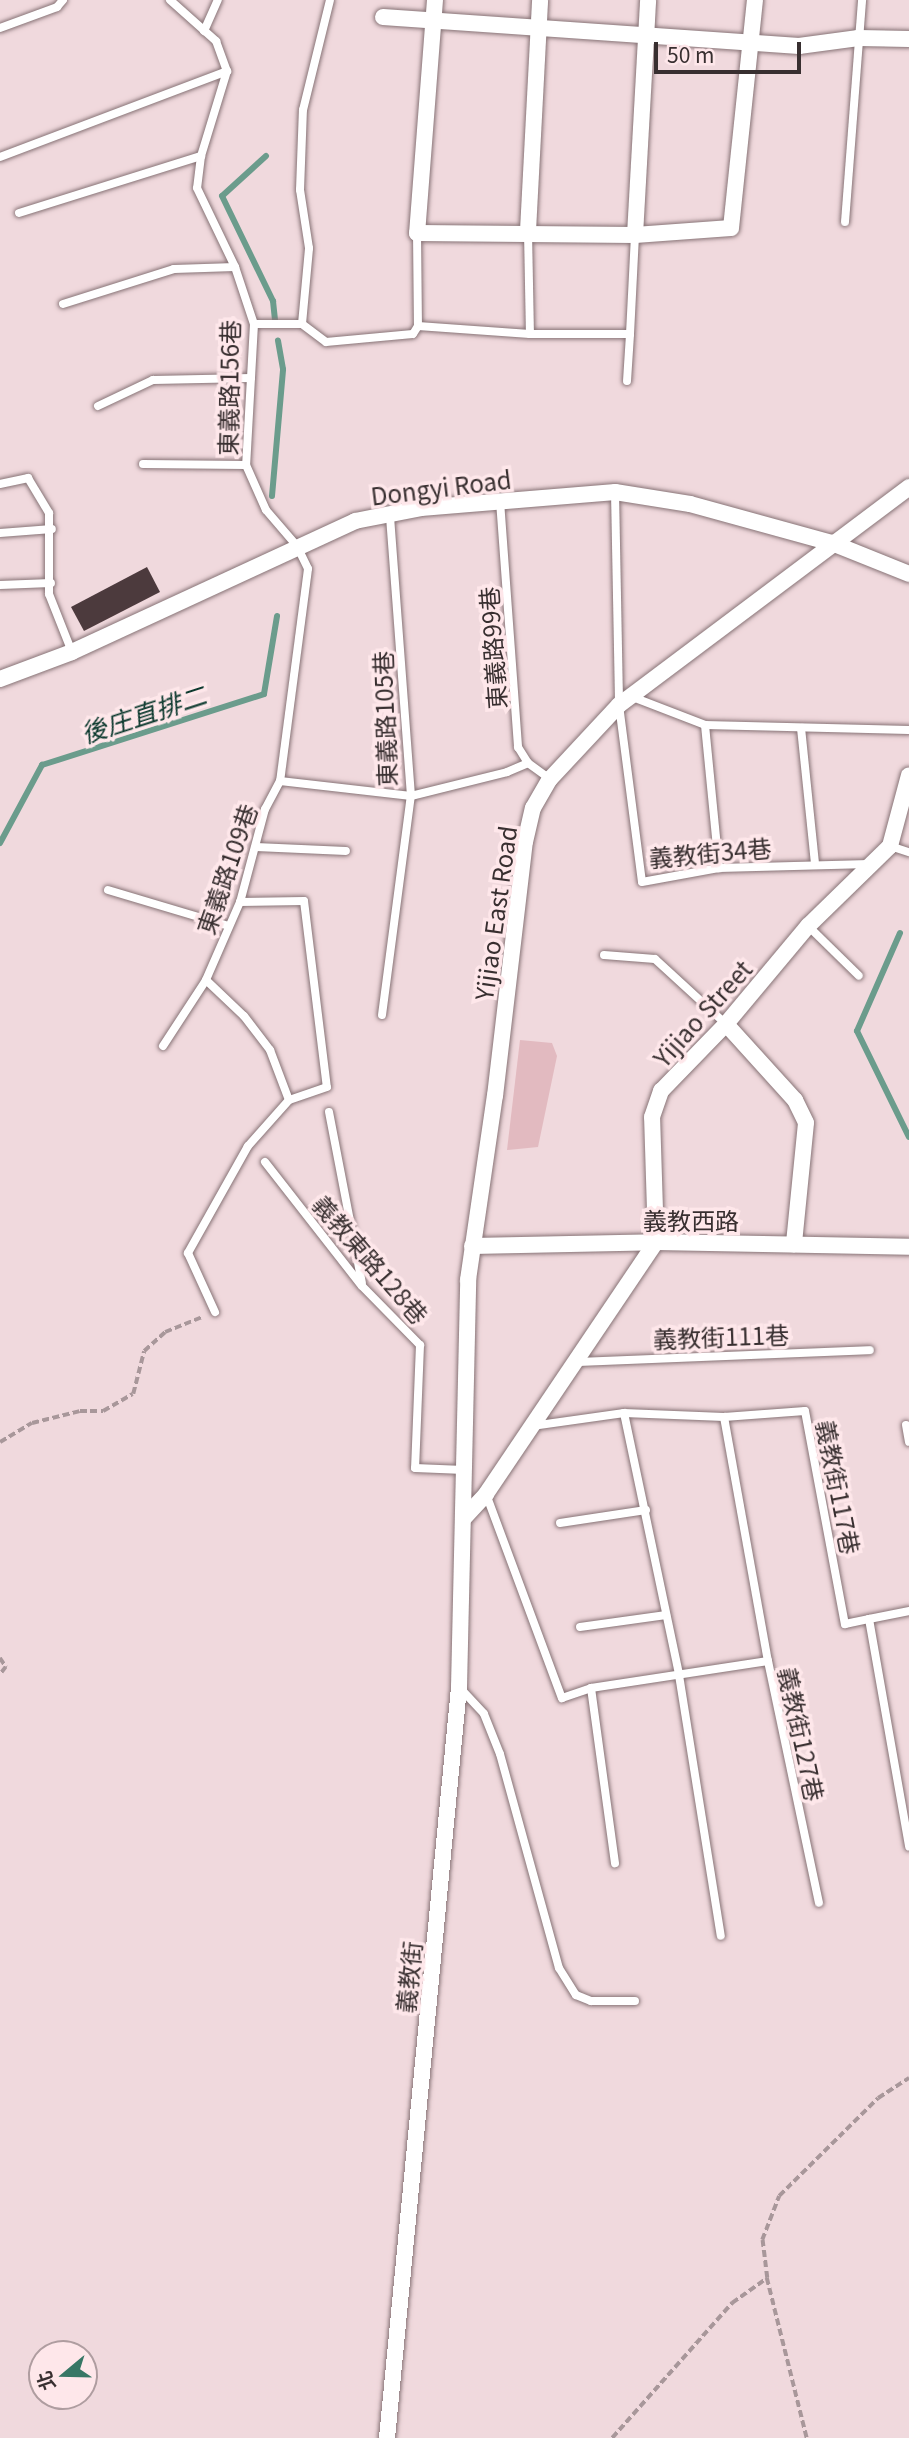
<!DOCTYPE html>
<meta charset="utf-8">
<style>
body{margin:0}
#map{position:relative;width:909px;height:2438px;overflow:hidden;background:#f0d9dd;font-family:Georgia,"Noto Sans TC",serif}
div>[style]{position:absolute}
.green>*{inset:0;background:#e2bac0}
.stream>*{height:6px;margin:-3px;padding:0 3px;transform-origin:3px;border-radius:3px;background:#6b9c8c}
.building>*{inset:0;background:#4c3a3d}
.path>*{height:3.5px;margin-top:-1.75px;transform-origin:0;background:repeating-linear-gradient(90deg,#a8979a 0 7px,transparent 0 10.5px)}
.roads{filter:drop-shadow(0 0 2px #877376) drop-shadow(0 0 2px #877376)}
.lane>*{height:8px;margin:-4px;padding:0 4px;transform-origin:4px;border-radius:4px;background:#fff}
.street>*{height:16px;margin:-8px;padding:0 8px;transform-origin:8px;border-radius:8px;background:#fff}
span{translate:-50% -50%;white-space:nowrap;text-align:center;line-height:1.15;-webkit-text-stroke:7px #fee7ea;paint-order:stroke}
.street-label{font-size:24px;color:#382f30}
.water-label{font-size:26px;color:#0c392e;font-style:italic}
.north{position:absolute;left:28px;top:2340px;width:70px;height:70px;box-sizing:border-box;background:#fee7ea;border:2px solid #af9da0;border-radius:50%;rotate:251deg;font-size:19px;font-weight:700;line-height:28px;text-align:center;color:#382f30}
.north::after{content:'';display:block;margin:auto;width:24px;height:32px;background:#377765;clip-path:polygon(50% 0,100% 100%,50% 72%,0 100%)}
.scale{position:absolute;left:654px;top:42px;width:147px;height:32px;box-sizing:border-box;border:4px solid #382f30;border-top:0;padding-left:9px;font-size:21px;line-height:24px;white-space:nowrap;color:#382f30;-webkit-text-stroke:5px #fee7ea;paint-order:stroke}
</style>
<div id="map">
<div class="green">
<i style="clip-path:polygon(520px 1040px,552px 1043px,557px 1056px,538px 1147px,507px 1150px)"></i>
</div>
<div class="stream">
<i style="left:266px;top:156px;width:59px;rotate:137.7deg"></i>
<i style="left:222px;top:196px;width:117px;rotate:64.1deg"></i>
<i style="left:273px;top:301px;width:19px;rotate:84deg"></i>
<i style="left:272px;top:496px;width:127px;rotate:-85deg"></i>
<i style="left:283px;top:369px;width:29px;rotate:-100deg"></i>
<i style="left:0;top:843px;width:89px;rotate:-61.7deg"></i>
<i style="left:42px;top:765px;width:233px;rotate:-17.7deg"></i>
<i style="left:264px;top:694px;width:79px;rotate:-80.5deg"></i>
<i style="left:900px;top:933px;width:107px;rotate:113.7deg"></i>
<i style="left:857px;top:1031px;width:118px;rotate:63.9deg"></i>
</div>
<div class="building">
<i style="clip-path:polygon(147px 567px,160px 592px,84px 631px,71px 607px)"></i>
</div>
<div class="path">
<i style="left:0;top:1442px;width:37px;rotate:-31deg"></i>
<i style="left:32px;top:1423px;width:49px;rotate:-14deg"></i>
<i style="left:80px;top:1411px;width:23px"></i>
<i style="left:103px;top:1411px;width:34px;rotate:-30deg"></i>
<i style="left:133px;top:1394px;width:44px;rotate:-75.7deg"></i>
<i style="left:144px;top:1351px;width:28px;rotate:-42deg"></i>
<i style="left:165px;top:1332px;width:40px;rotate:-22deg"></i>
<i style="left:0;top:1658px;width:11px;rotate:56deg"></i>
<i style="left:6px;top:1667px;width:10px;rotate:127deg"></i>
<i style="left:767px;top:2278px;width:165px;rotate:76deg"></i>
<i style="left:612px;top:2438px;width:181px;rotate:-48.4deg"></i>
<i style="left:732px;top:2303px;width:43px;rotate:-35.5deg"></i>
<i style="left:767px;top:2278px;width:38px;rotate:-97deg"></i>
<i style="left:762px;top:2240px;width:47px;rotate:-68.9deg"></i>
<i style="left:779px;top:2196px;width:139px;rotate:-44.7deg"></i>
<i style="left:878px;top:2098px;width:37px;rotate:-33deg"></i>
</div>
<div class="roads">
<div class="lane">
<i style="left:170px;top:0;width:62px;rotate:41.7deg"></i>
<i style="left:216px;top:41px;width:32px;rotate:70deg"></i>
<i style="left:227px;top:71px;width:89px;rotate:107deg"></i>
<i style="left:201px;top:156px;width:32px;rotate:97deg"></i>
<i style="left:197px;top:188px;width:88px;rotate:64.3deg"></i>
<i style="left:235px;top:267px;width:60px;rotate:71.6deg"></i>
<i style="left:254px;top:324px;width:141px;rotate:93.2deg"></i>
<i style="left:246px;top:465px;width:49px;rotate:66deg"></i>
<i style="left:266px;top:510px;width:48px;rotate:49.3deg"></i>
<i style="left:297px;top:546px;width:25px;rotate:64deg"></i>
<i style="left:308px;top:569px;width:214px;rotate:97.5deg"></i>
<i style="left:280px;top:781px;width:32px;rotate:118deg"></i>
<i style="left:265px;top:809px;width:96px;rotate:105deg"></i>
<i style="left:240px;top:902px;width:85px;rotate:113.6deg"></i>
<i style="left:206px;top:980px;width:52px;rotate:43.5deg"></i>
<i style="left:244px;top:1016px;width:43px;rotate:52.6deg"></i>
<i style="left:270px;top:1050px;width:53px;rotate:69.2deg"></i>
<i style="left:289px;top:1100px;width:62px;rotate:131.7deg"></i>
<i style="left:248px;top:1146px;width:123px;rotate:119.3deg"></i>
<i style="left:188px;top:1253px;width:65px;rotate:65.4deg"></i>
<i style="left:0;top:28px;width:61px;rotate:-20.2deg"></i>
<i style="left:57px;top:7px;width:9px;rotate:-49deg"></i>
<i style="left:204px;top:31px;width:34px;rotate:-66deg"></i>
<i style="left:0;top:157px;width:243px;rotate:-20.7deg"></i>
<i style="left:19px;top:213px;width:191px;rotate:-17.4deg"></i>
<i style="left:845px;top:222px;width:223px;rotate:-85.6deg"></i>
<i style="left:528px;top:232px;width:102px;rotate:88.9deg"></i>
<i style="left:417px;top:233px;width:93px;rotate:89.4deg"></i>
<i style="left:63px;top:304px;width:116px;rotate:-17.5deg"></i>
<i style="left:174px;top:269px;width:61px;rotate:-1.9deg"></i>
<i style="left:254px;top:324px;width:48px"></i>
<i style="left:302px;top:324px;width:30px;rotate:37deg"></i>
<i style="left:326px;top:342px;width:87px;rotate:-5.3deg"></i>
<i style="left:413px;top:334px;width:9px;rotate:-58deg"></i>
<i style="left:418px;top:326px;width:112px;rotate:4.1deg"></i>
<i style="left:530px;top:334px;width:100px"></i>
<i style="left:630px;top:334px;width:99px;rotate:-87.1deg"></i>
<i style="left:302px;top:324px;width:76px;rotate:-84.7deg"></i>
<i style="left:309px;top:248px;width:59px;rotate:-98.8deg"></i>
<i style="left:300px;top:190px;width:80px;rotate:-87.9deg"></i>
<i style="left:303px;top:110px;width:113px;rotate:-76.2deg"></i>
<i style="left:627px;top:381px;width:47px;rotate:-86.3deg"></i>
<i style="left:98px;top:406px;width:61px;rotate:-25.3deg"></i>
<i style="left:153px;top:380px;width:98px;rotate:-1.2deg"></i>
<i style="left:143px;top:464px;width:103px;rotate:0.6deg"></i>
<i style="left:0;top:484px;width:29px;rotate:-12deg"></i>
<i style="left:28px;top:478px;width:41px;rotate:59deg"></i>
<i style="left:49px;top:513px;width:81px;rotate:90deg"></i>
<i style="left:49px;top:594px;width:62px;rotate:68.4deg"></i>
<i style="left:615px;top:492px;width:213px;rotate:88.9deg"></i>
<i style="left:619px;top:705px;width:178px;rotate:82.6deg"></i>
<i style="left:642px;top:882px;width:78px;rotate:-10.3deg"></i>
<i style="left:719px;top:868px;width:150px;rotate:-1.5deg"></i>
<i style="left:500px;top:501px;width:247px;rotate:85.8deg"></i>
<i style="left:518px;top:747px;width:19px;rotate:58deg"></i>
<i style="left:528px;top:763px;width:27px;rotate:36deg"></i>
<i style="left:0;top:533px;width:52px;rotate:-4.4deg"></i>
<i style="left:0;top:585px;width:51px;rotate:-2.2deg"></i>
<i style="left:630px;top:696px;width:80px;rotate:21.1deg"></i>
<i style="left:705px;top:725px;width:204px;rotate:1.4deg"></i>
<i style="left:705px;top:725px;width:144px;rotate:84.4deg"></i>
<i style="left:801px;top:728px;width:136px;rotate:84.1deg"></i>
<i style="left:280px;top:781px;width:132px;rotate:6.5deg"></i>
<i style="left:411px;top:796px;width:283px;rotate:-94.3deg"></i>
<i style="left:890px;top:846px;width:20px;rotate:18deg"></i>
<i style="left:256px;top:847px;width:90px;rotate:2.5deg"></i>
<i style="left:108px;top:890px;width:126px;rotate:16.6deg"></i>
<i style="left:240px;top:902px;width:64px;rotate:-0.9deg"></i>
<i style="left:304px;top:901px;width:187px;rotate:83deg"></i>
<i style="left:327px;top:1087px;width:40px;rotate:161.1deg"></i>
<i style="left:808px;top:926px;width:71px;rotate:44.4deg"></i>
<i style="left:604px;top:955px;width:51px;rotate:4.5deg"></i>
<i style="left:655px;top:959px;width:96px;rotate:42.5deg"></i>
<i style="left:382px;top:1015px;width:221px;rotate:-82.5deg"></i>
<i style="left:411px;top:796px;width:99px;rotate:-14deg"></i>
<i style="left:507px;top:772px;width:23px;rotate:-23deg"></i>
<i style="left:163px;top:1046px;width:79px;rotate:-56.9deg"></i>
<i style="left:329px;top:1112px;width:174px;rotate:79.1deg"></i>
<i style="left:265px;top:1162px;width:157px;rotate:52deg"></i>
<i style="left:362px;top:1286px;width:83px;rotate:45.5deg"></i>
<i style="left:420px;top:1345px;width:123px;rotate:92.3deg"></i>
<i style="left:415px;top:1468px;width:49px;rotate:2.3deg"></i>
<i style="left:576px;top:1362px;width:294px;rotate:-2.3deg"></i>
<i style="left:624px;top:1413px;width:268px;rotate:78.1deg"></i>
<i style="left:679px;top:1675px;width:264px;rotate:80.9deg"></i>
<i style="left:724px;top:1417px;width:81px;rotate:-4.2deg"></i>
<i style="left:805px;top:1411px;width:217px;rotate:79.4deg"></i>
<i style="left:845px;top:1624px;width:25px;rotate:-12deg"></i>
<i style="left:869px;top:1619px;width:231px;rotate:80deg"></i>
<i style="left:906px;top:1425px;width:17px;rotate:80deg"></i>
<i style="left:532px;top:1426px;width:93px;rotate:-8deg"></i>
<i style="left:624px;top:1413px;width:100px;rotate:2.3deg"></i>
<i style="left:724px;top:1417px;width:248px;rotate:79.8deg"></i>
<i style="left:486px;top:1494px;width:218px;rotate:69.6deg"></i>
<i style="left:562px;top:1698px;width:31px;rotate:-19deg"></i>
<i style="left:591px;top:1688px;width:179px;rotate:-8.7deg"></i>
<i style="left:768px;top:1661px;width:247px;rotate:78.1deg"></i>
<i style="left:560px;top:1523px;width:87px;rotate:-8.6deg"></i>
<i style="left:869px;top:1619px;width:41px;rotate:-11.3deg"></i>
<i style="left:580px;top:1627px;width:87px;rotate:-7.9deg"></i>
<i style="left:460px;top:1688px;width:35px;rotate:47deg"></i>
<i style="left:484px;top:1714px;width:43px;rotate:68.2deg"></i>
<i style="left:500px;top:1754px;width:222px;rotate:74.6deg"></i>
<i style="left:559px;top:1968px;width:32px;rotate:58deg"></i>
<i style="left:576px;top:1995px;width:16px;rotate:22deg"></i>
<i style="left:591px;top:2001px;width:44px"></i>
<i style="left:591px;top:1688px;width:177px;rotate:82.2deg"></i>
</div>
<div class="street">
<i style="left:435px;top:0;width:234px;rotate:94.4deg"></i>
<i style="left:417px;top:233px;width:218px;rotate:0.5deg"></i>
<i style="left:635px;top:235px;width:96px;rotate:-4.2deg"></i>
<i style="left:731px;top:228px;width:229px;rotate:-84deg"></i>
<i style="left:383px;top:17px;width:417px;rotate:4deg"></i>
<i style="left:799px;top:46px;width:60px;rotate:-7.7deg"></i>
<i style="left:858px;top:38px;width:51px;rotate:1.1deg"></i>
<i style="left:528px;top:231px;width:231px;rotate:-87deg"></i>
<i style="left:635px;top:235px;width:235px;rotate:-86.8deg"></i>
<i style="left:0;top:679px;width:77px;rotate:-20.6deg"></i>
<i style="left:72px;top:652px;width:312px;rotate:-24.8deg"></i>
<i style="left:355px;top:521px;width:67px;rotate:-11.1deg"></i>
<i style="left:421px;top:508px;width:195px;rotate:-4.7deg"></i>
<i style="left:615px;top:492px;width:76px;rotate:9.1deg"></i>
<i style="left:690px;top:504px;width:147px;rotate:15.4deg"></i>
<i style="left:832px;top:543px;width:83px;rotate:21.9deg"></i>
<i style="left:726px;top:1024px;width:103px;rotate:47.8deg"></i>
<i style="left:795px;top:1100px;width:25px;rotate:64deg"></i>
<i style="left:806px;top:1123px;width:122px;rotate:95.7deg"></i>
<i style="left:472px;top:1246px;width:184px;rotate:-1.2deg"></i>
<i style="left:656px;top:1242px;width:253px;rotate:1.1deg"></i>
<i style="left:463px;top:1519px;width:34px;rotate:-47deg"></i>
<i style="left:486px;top:1494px;width:304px;rotate:-56deg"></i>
<i style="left:656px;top:1242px;width:125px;rotate:-91.8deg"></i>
<i style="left:652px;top:1117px;width:28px;rotate:-71deg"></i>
<i style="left:661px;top:1091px;width:93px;rotate:-45.9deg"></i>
<i style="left:726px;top:1024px;width:128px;rotate:-50.1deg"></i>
<i style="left:808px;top:926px;width:115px;rotate:-44.3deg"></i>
<i style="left:890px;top:846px;width:73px;rotate:-75deg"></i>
<i style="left:387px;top:2438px;width:754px;rotate:-84.52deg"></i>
<i style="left:459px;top:1687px;width:407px;rotate:-88.7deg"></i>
<i style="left:468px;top:1280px;width:186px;rotate:-81.7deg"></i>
<i style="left:495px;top:1096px;width:256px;rotate:-83.3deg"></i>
<i style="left:525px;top:842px;width:35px;rotate:-77deg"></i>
<i style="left:533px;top:808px;width:34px;rotate:-60deg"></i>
<i style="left:550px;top:779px;width:101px;rotate:-47deg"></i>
<i style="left:619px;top:705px;width:363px;rotate:-36.9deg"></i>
</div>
</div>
<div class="street-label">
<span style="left:228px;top:388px;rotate:-89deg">東義路156巷</span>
<span style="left:441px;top:487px;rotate:-7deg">Dongyi Road</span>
<span style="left:492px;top:648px;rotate:-94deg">東義路99巷</span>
<span style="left:384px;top:719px;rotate:-92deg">東義路105巷</span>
<span style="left:710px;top:852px;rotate:-5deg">義教街34巷</span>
<span style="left:226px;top:869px;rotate:-71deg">東義路109巷</span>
<span style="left:495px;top:913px;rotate:-82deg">Yijiao East Road</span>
<span style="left:702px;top:1013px;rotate:-48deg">Yijiao Street</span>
<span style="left:691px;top:1220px">義教西路</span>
<span style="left:371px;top:1259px;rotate:49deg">義教東路128巷</span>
<span style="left:721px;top:1336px;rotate:-2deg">義教街111巷</span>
<span style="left:839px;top:1487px;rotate:79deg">義教街117巷</span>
<span style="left:802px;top:1734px;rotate:78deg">義教街127巷</span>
<span style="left:408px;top:1977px;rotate:-84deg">義教街</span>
</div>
<div class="water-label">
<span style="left:143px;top:713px;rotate:-18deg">後庄直排二</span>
</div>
<div class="north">北</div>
<div class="scale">50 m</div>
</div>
